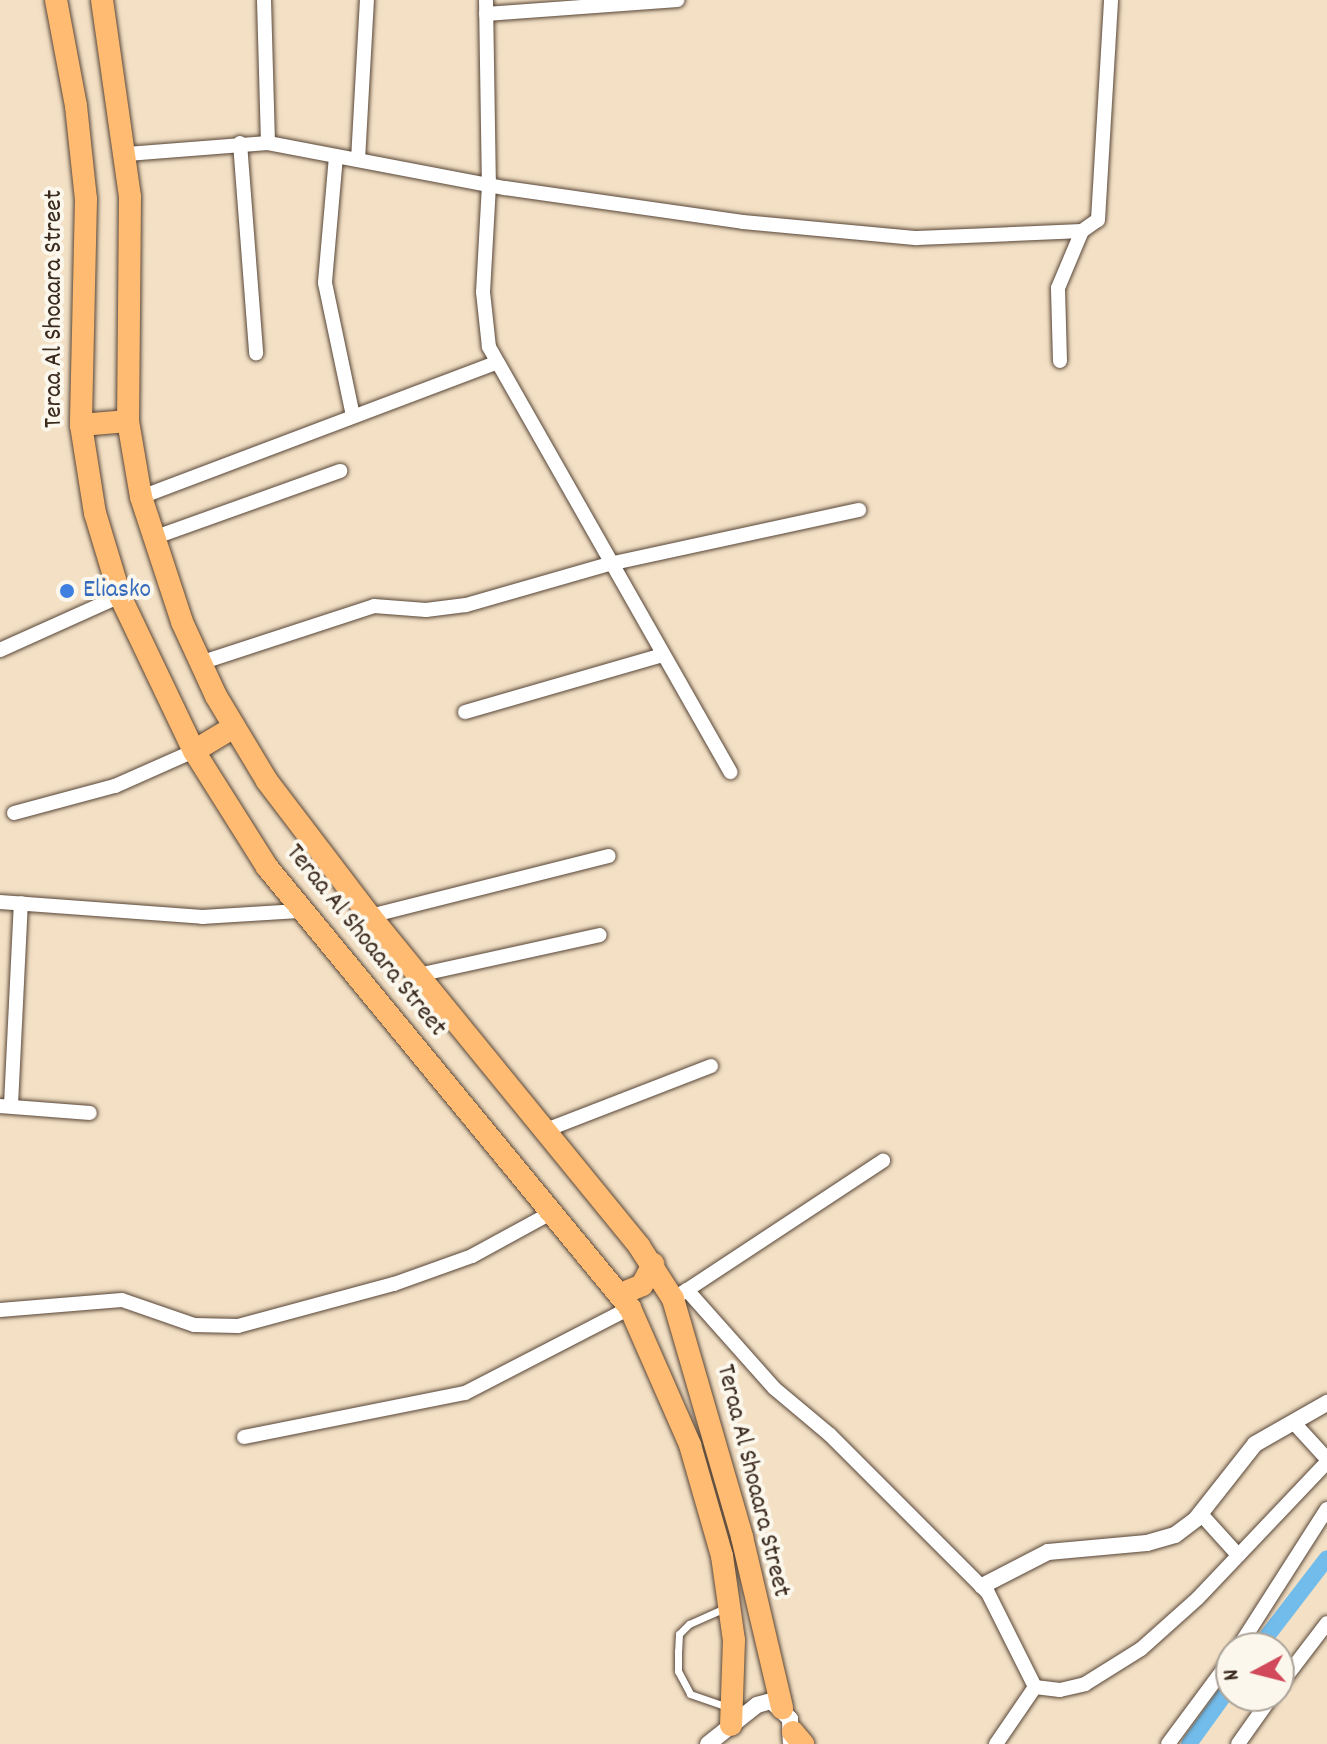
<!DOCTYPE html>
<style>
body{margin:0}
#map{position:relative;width:1327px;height:1744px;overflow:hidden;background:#f3e0c5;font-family:Dekko,sans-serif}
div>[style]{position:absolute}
.canal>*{height:16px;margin:-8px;padding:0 8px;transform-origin:8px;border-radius:8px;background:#72bceb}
.roads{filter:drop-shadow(0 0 2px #574537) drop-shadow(0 0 2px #574537)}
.service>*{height:7px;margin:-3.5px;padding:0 3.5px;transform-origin:3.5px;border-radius:3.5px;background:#fff}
.minor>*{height:14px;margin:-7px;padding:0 7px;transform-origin:7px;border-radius:7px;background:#fff}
.tertiary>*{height:16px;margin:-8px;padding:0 8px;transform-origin:8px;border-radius:8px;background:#fff}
.trunk>*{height:22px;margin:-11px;padding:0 11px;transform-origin:11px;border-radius:11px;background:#ffbb71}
.dots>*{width:22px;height:22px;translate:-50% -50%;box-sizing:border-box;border:4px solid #fbf7ec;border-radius:50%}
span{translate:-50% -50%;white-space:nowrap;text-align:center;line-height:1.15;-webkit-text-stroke:8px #fbf7ec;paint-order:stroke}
.street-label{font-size:26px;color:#3b2a1e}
.shop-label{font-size:26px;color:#366cbe}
.left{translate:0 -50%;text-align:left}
.north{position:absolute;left:1215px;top:1632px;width:80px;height:80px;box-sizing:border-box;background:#fbf7ec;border:2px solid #aea59a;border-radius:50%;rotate:263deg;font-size:22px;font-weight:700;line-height:32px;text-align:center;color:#3b2a1e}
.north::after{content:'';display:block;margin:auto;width:28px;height:36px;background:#d1495b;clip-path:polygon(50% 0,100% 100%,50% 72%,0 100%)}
</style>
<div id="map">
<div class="canal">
<i style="left:1258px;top:1648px;width:113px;rotate:-52.5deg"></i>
<i style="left:1189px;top:1744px;width:72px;rotate:-54.1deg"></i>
</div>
<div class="roads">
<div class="service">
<i style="left:725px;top:1608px;width:39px;rotate:156deg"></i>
<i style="left:689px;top:1624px;width:14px;rotate:135deg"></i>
<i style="left:679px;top:1634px;width:17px;rotate:93deg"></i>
<i style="left:678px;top:1651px;width:20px;rotate:90deg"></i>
<i style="left:678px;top:1671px;width:26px;rotate:62deg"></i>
<i style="left:690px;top:1694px;width:39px;rotate:19deg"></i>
</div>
<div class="minor">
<i style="left:264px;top:0;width:143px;rotate:88.4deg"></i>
<i style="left:486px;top:0;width:185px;rotate:89.1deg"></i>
<i style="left:489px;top:185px;width:107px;rotate:93.2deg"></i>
<i style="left:483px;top:292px;width:55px;rotate:83.8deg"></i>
<i style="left:489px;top:347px;width:489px;rotate:60.4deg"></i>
<i style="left:486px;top:14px;width:192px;rotate:-4.2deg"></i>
<i style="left:240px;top:143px;width:211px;rotate:85.6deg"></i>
<i style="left:127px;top:154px;width:141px;rotate:-4.5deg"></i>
<i style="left:268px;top:143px;width:241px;rotate:10.8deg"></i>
<i style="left:505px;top:188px;width:240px;rotate:8.1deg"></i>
<i style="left:743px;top:222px;width:175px;rotate:5.3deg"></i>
<i style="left:917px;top:238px;width:165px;rotate:-2.4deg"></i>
<i style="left:1082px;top:231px;width:19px;rotate:-35deg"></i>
<i style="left:1098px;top:220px;width:220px;rotate:-86.6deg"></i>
<i style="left:336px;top:156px;width:127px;rotate:95deg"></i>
<i style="left:325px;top:283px;width:136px;rotate:78.1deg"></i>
<i style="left:358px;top:160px;width:160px;rotate:-86.8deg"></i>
<i style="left:1060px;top:361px;width:73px;rotate:-91.6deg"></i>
<i style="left:1058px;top:288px;width:62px;rotate:-67.2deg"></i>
<i style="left:141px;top:497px;width:379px;rotate:-20.7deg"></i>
<i style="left:153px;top:538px;width:199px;rotate:-19.7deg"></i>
<i style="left:0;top:650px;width:132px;rotate:-24.2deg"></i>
<i style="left:200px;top:663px;width:183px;rotate:-18.1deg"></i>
<i style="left:374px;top:606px;width:52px;rotate:4.4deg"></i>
<i style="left:426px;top:610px;width:40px;rotate:-7.1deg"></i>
<i style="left:466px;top:605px;width:149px;rotate:-16deg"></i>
<i style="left:609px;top:564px;width:256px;rotate:-12.2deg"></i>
<i style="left:465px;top:712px;width:205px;rotate:-16.1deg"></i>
<i style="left:14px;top:813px;width:105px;rotate:-15deg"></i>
<i style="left:115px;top:786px;width:86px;rotate:-23.9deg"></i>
<i style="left:0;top:902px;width:203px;rotate:4.2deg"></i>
<i style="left:202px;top:917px;width:97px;rotate:-3.5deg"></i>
<i style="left:370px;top:916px;width:246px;rotate:-14.1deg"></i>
<i style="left:418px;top:975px;width:186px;rotate:-12.4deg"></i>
<i style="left:11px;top:1105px;width:202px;rotate:-87.2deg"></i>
<i style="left:0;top:1106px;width:90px;rotate:4.4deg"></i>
<i style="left:546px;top:1130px;width:177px;rotate:-21.2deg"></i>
<i style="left:687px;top:1290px;width:235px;rotate:-33.4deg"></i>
<i style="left:673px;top:1299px;width:17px;rotate:-33deg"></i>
<i style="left:687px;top:1290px;width:131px;rotate:48.4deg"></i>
<i style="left:774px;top:1388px;width:73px;rotate:40deg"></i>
<i style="left:830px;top:1435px;width:223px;rotate:45deg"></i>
<i style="left:988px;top:1593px;width:105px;rotate:63.4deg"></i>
<i style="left:1035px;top:1687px;width:69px;rotate:124.4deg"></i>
<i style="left:0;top:1310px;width:122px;rotate:-4.7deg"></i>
<i style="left:122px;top:1300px;width:76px;rotate:19.1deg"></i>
<i style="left:194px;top:1325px;width:44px;rotate:1.3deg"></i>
<i style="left:238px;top:1326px;width:162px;rotate:-15.1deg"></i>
<i style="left:394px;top:1284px;width:83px;rotate:-19.7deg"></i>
<i style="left:472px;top:1256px;width:90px;rotate:-28.6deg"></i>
<i style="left:1294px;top:1423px;width:49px;rotate:47.5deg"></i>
<i style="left:244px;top:1437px;width:225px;rotate:-11.3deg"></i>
<i style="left:465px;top:1393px;width:186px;rotate:-27.3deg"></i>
<i style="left:1200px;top:1513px;width:57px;rotate:47.9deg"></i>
<i style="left:1238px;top:1648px;width:165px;rotate:-57.4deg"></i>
<i style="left:1279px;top:1686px;width:79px;rotate:-52.7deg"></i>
<i style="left:1035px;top:1687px;width:25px;rotate:7deg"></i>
<i style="left:1060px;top:1690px;width:26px;rotate:-13deg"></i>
<i style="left:1085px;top:1684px;width:66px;rotate:-32deg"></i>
<i style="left:1141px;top:1649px;width:76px;rotate:-41.8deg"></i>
<i style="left:1198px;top:1598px;width:187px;rotate:-46.5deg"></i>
<i style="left:1168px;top:1744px;width:106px;rotate:-53.5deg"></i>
<i style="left:1238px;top:1744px;width:59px;rotate:-54.7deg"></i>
</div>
<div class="tertiary">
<i style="left:982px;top:1586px;width:74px;rotate:-27.3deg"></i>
<i style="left:1048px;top:1552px;width:99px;rotate:-5.2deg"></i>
<i style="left:1147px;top:1543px;width:29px;rotate:-16deg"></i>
<i style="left:1175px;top:1535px;width:26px;rotate:-37deg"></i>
<i style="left:1196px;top:1519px;width:95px;rotate:-51.8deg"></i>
<i style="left:1255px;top:1444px;width:83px;rotate:-29.7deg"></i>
<i style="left:708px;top:1744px;width:63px;rotate:-38.5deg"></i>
<i style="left:757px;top:1705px;width:15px;rotate:-16deg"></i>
<i style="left:771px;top:1701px;width:26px;rotate:43deg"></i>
<i style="left:790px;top:1719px;width:23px;rotate:88deg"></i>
</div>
<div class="trunk">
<i style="left:56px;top:0;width:108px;rotate:79.3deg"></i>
<i style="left:76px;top:106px;width:94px;rotate:83.9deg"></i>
<i style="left:86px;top:199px;width:226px;rotate:91.3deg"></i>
<i style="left:81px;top:425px;width:89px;rotate:81deg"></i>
<i style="left:95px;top:513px;width:87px;rotate:73.2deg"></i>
<i style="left:120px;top:596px;width:172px;rotate:64.5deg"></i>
<i style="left:194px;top:751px;width:137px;rotate:57.8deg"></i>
<i style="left:267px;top:867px;width:571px;rotate:50.54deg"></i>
<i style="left:630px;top:1308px;width:150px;rotate:66.3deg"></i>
<i style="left:690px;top:1445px;width:116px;rotate:73.9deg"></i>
<i style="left:722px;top:1556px;width:85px;rotate:81.9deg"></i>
<i style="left:734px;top:1640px;width:85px;rotate:92deg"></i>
<i style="left:102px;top:0;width:199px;rotate:81.9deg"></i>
<i style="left:130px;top:197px;width:224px;rotate:90.5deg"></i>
<i style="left:128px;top:421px;width:77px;rotate:80.3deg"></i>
<i style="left:141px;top:497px;width:132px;rotate:71.8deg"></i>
<i style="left:182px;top:622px;width:81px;rotate:65.3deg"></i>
<i style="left:216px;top:696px;width:99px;rotate:59deg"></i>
<i style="left:267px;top:781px;width:170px;rotate:52.7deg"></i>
<i style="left:370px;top:916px;width:426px;rotate:50.8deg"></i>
<i style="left:639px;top:1246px;width:63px;rotate:57.3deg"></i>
<i style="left:673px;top:1299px;width:248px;rotate:73.8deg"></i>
<i style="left:742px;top:1537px;width:176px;rotate:76.8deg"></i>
<i style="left:81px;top:425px;width:47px;rotate:-4.9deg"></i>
<i style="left:194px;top:751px;width:47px;rotate:-31deg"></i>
<i style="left:621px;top:1294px;width:23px;rotate:-23deg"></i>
<i style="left:642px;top:1285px;width:24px;rotate:-62deg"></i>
<i style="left:793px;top:1732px;width:16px;rotate:50deg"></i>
</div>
</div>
<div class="dots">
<i style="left:67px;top:591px;background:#3f7fe0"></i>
</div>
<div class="street-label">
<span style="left:55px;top:309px;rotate:-90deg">Teraa Al Shoaara Street</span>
<span style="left:365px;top:941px;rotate:51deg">Teraa Al Shoaara Street</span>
<span style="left:752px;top:1481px;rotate:76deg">Teraa Al Shoaara Street</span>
</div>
<div class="shop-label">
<span class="left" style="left:83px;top:591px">Eliasko</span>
</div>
<div class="north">N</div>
</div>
